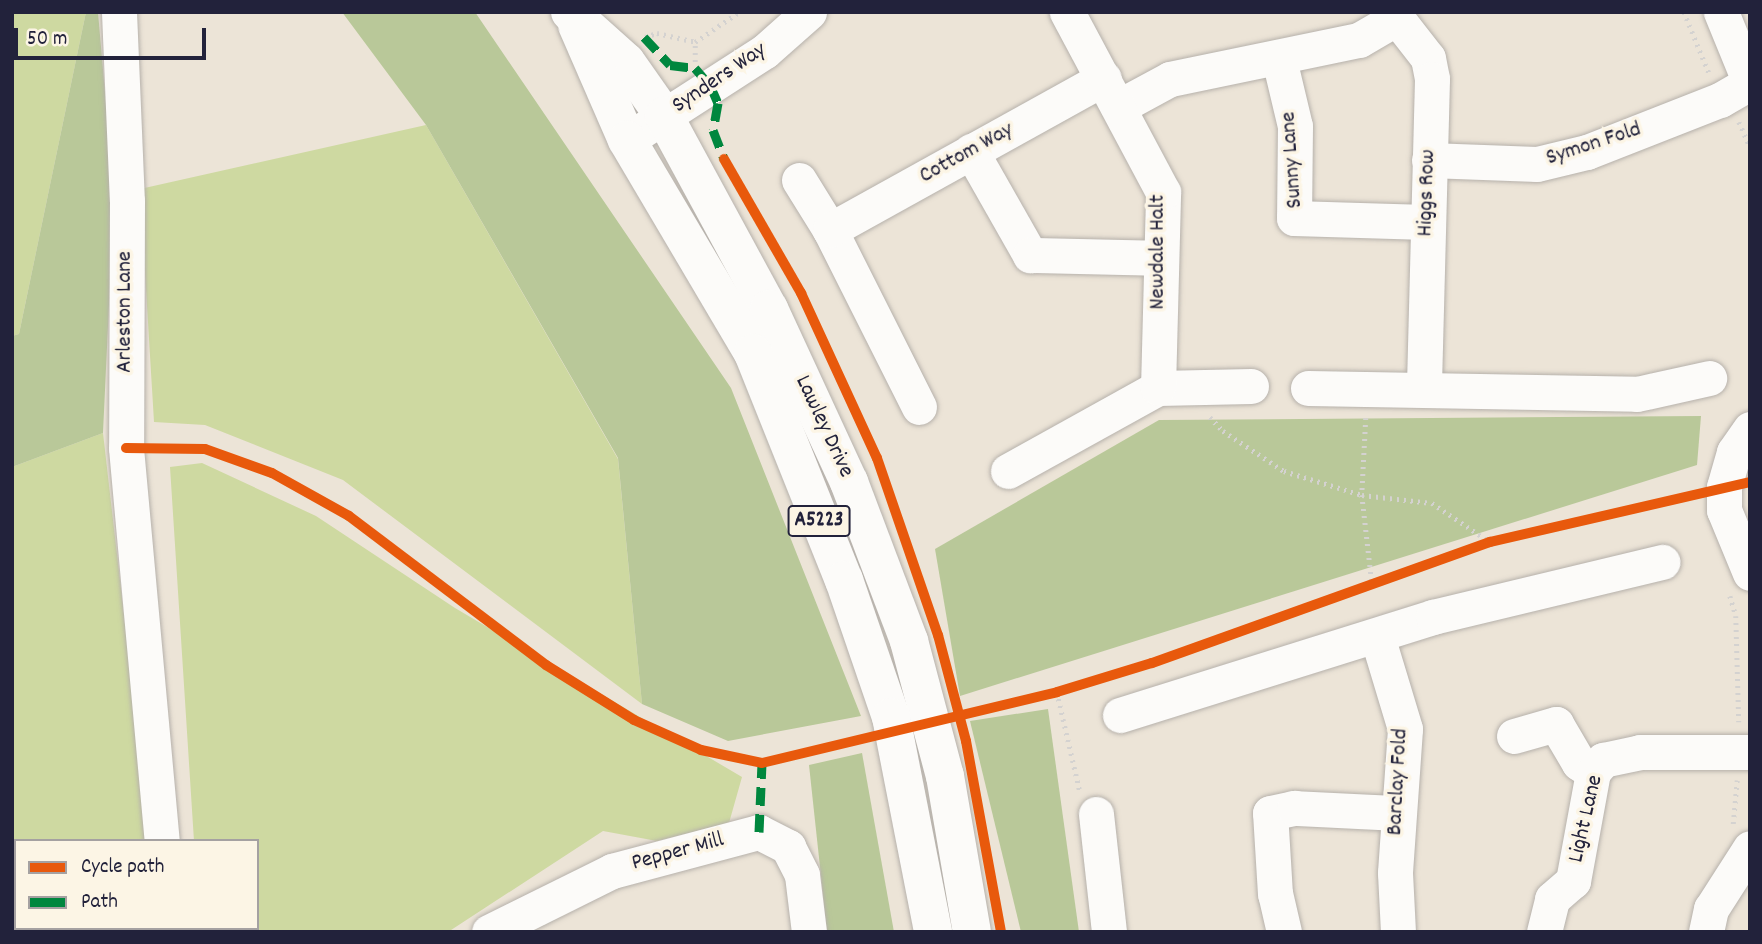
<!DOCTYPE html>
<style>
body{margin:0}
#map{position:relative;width:1762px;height:944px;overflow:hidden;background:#ece4d7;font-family:Dekko,sans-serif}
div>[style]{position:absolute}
.green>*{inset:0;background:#ced9a1}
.forest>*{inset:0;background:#b9c899}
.path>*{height:4.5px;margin-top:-2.25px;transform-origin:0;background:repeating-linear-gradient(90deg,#d4d2d0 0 2px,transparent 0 7px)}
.roads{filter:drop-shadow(0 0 2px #b6b1ab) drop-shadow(0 0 2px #b6b1ab)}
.minor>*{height:35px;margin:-17.5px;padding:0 17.5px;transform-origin:17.5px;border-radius:17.5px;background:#fcfbf9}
.major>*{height:38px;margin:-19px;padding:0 19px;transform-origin:19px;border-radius:19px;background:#fcfbf9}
.quiet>*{height:9px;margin-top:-4.5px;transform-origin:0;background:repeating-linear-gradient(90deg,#00873e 0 18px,transparent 0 27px)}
.cycleway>*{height:10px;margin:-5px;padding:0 5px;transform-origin:5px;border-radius:5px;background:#e8590c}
span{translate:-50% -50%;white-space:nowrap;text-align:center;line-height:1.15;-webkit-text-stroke:7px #fcf5e5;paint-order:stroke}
.shield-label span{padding:2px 5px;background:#fcf5e5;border:2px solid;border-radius:5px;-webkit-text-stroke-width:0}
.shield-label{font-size:21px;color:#22223b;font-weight:700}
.street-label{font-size:23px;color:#22223b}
.frame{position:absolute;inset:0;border:14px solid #22223b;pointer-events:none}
.legend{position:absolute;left:14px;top:839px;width:245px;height:91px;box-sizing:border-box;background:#fcf5e5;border:2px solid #a5a1a1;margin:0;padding:9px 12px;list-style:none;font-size:21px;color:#22223b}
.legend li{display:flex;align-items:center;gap:14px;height:35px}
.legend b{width:35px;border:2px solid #a5a1a1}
.scale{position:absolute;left:14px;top:28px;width:192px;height:32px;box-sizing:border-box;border:4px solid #22223b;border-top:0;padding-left:9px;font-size:21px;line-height:24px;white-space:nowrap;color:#22223b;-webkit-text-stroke:5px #fcf5e5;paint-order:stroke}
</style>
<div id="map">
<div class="green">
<i style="clip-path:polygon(12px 12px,86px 12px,19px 334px,12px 336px)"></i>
<i style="clip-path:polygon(426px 125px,618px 459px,642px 704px,343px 480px,205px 425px,154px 422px,140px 189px)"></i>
<i style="clip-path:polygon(103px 433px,150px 841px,16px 841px,16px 928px,90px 928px,12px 932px,12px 467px)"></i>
<i style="clip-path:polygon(202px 463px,316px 516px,455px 608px,742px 777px,729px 823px,657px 841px,603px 831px,448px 932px,200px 932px,199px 928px,257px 928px,257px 841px,194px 841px,170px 467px)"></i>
</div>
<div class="forest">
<i style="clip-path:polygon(86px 12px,98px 12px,114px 197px,103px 433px,12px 467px,12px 336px,19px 334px)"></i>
<i style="clip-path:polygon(342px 12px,475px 12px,731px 388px,861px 716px,728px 741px,642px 704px,618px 458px,426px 125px)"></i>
<i style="clip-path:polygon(1701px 416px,1697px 465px,960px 696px,935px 549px,1159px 420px)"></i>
<i style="clip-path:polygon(1048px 709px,1079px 932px,1021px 932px,970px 721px)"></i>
<i style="clip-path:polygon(862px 753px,894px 932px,827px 932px,809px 765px)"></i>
</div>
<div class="path">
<i style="left:1684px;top:12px;width:66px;rotate:67.7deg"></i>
<i style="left:645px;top:37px;width:13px;rotate:-18deg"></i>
<i style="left:657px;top:33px;width:39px;rotate:13deg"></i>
<i style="left:695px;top:62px;width:20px;rotate:-90deg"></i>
<i style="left:695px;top:42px;width:53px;rotate:-34.3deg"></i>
<i style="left:1739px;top:122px;width:27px;rotate:66deg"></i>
<i style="left:1210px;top:417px;width:19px;rotate:47deg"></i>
<i style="left:1223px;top:431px;width:73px;rotate:33.3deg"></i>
<i style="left:1284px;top:471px;width:82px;rotate:17.1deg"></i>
<i style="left:1362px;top:495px;width:70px;rotate:6.5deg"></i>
<i style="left:1432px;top:503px;width:70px;rotate:33.9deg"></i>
<i style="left:1366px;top:418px;width:77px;rotate:93deg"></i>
<i style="left:1362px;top:495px;width:89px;rotate:83.5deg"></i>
<i style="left:1730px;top:596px;width:21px;rotate:73deg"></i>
<i style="left:1736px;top:616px;width:106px;rotate:88.4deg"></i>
<i style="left:1057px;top:692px;width:103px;rotate:77deg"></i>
<i style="left:1733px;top:824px;width:44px;rotate:-84.8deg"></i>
</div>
<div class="roads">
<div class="minor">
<i style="left:119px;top:12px;width:189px;rotate:87.6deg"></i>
<i style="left:127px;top:201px;width:247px;rotate:90.2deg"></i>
<i style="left:126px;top:448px;width:395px;rotate:84.8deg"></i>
<i style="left:1392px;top:12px;width:58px;rotate:52deg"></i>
<i style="left:1428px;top:58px;width:21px;rotate:79deg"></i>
<i style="left:1432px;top:79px;width:308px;rotate:91.5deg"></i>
<i style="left:1721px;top:12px;width:77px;rotate:67.8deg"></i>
<i style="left:1279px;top:59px;width:69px;rotate:76.6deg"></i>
<i style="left:1295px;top:126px;width:92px;rotate:90.6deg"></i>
<i style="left:1294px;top:218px;width:132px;rotate:1.7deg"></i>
<i style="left:1120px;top:106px;width:57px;rotate:-28.4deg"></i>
<i style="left:1170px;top:79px;width:193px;rotate:-11.7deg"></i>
<i style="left:1359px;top:40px;width:44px;rotate:-30.1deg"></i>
<i style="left:627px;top:140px;width:164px;rotate:-32.8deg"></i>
<i style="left:765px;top:51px;width:59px;rotate:-41.6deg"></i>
<i style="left:971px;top:151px;width:120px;rotate:60.4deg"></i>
<i style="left:1030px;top:255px;width:130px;rotate:1.3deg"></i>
<i style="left:1429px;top:160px;width:108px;rotate:2.1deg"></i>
<i style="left:1537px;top:164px;width:51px;rotate:-13.5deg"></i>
<i style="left:1587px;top:152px;width:143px;rotate:-21.4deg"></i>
<i style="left:1720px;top:100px;width:34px;rotate:-30deg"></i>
<i style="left:799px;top:180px;width:59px;rotate:58.2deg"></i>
<i style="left:830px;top:230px;width:198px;rotate:63.3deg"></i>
<i style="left:830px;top:230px;width:313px;rotate:-29deg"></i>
<i style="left:1158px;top:388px;width:93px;rotate:-1.2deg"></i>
<i style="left:1308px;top:388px;width:329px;rotate:1deg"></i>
<i style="left:1637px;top:394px;width:74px;rotate:-12.5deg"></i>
<i style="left:1750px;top:429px;width:28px;rotate:125deg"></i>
<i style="left:1734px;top:452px;width:36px;rotate:106deg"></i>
<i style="left:1724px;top:487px;width:23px;rotate:90deg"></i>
<i style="left:1724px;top:510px;width:68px;rotate:67.6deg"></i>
<i style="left:1008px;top:471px;width:171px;rotate:-29deg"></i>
<i style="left:1158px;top:388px;width:196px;rotate:-88.5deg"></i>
<i style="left:1163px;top:192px;width:204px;rotate:-118.1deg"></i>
<i style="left:1377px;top:636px;width:97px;rotate:73.2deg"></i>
<i style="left:1405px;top:729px;width:144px;rotate:94deg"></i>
<i style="left:1395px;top:873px;width:59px;rotate:87.1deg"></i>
<i style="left:1120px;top:715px;width:328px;rotate:-17.4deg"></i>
<i style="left:1433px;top:617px;width:236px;rotate:-13.5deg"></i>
<i style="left:1514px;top:736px;width:44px;rotate:-15.9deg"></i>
<i style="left:1556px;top:724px;width:45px;rotate:59.5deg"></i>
<i style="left:1579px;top:763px;width:17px;rotate:33deg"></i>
<i style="left:1096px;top:814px;width:119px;rotate:83.7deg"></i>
<i style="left:168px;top:932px;width:4px;rotate:-76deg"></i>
<i style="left:489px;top:932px;width:137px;rotate:-26.4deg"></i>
<i style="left:612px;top:871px;width:152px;rotate:-14.9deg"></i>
<i style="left:759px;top:832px;width:33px;rotate:27deg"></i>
<i style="left:788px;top:847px;width:31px;rotate:63deg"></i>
<i style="left:802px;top:875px;width:57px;rotate:83deg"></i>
<i style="left:1284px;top:932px;width:39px;rotate:-103deg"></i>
<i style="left:1275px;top:894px;width:81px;rotate:-93.5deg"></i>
<i style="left:1270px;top:813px;width:25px;rotate:-12deg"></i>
<i style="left:1294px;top:808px;width:103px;rotate:2.8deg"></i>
<i style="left:1544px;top:932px;width:34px;rotate:-76deg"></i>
<i style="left:1552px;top:899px;width:28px;rotate:-41deg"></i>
<i style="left:1573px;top:881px;width:111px;rotate:-79.6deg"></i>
<i style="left:1593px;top:772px;width:16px;rotate:-50deg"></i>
<i style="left:1603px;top:760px;width:38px;rotate:-12deg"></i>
<i style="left:1640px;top:752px;width:110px"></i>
<i style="left:1706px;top:932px;width:24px;rotate:-78deg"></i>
<i style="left:1711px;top:909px;width:72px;rotate:-57.4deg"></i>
</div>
<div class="major">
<i style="left:570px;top:12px;width:75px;rotate:41.8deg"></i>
<i style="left:626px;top:62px;width:66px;rotate:54.9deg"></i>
<i style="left:664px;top:116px;width:220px;rotate:61.5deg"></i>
<i style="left:769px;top:309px;width:191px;rotate:65.2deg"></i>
<i style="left:849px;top:482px;width:170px;rotate:69.3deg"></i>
<i style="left:909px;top:641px;width:140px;rotate:75.1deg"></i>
<i style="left:945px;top:776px;width:158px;rotate:80.2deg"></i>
<i style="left:577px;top:25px;width:125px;rotate:66.5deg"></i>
<i style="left:627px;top:140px;width:247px;rotate:59.4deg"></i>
<i style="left:753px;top:353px;width:245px;rotate:68.2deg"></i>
<i style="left:844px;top:580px;width:145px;rotate:71.1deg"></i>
<i style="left:891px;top:717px;width:219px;rotate:78.9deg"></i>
</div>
</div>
<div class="quiet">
<i style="left:644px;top:37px;width:38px;rotate:47deg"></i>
<i style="left:670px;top:65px;width:25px;rotate:7deg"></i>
<i style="left:695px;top:68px;width:23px;rotate:49deg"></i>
<i style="left:710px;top:85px;width:20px;rotate:66deg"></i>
<i style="left:718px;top:103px;width:27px;rotate:100deg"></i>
<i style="left:713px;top:130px;width:31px;rotate:69deg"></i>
<i style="left:759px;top:832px;width:69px;rotate:-87.5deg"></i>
</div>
<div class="cycleway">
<i style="left:724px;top:159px;width:155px;rotate:60.1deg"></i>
<i style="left:801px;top:293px;width:182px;rotate:65.3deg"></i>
<i style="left:877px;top:458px;width:187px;rotate:71deg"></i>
<i style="left:938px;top:635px;width:110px;rotate:75.2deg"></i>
<i style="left:966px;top:741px;width:194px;rotate:79.6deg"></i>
<i style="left:126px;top:448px;width:79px;rotate:0.7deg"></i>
<i style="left:205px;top:449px;width:71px;rotate:19.7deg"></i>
<i style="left:272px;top:473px;width:88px;rotate:29.2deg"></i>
<i style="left:349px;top:516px;width:247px;rotate:37.1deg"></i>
<i style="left:546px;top:665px;width:104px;rotate:32deg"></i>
<i style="left:634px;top:720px;width:73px;rotate:24.1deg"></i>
<i style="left:701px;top:750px;width:62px;rotate:12deg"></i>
<i style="left:762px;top:763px;width:303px;rotate:-13.5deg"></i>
<i style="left:1057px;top:692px;width:99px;rotate:-17deg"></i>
<i style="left:1152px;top:663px;width:359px;rotate:-19.7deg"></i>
<i style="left:1490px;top:542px;width:267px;rotate:-13deg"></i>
</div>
<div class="shield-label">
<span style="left:819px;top:521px">A5223</span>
</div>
<div class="street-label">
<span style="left:720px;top:79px;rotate:-34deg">Synders Way</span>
<span style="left:1594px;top:145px;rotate:-18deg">Symon Fold</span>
<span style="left:967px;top:154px;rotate:-29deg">Cottom Way</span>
<span style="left:1293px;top:160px;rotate:-94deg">Sunny Lane</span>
<span style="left:1428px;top:193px;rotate:-88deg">Higgs Row</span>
<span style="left:1159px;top:252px;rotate:-90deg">Newdale Halt</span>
<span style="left:126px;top:312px;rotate:-90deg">Arleston Lane</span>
<span style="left:823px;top:427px;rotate:65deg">Lawley Drive</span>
<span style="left:1399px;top:782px;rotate:-87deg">Barclay Fold</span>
<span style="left:1587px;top:819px;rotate:-77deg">Light Lane</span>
<span style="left:678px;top:853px;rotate:-15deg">Pepper Mill</span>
</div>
<div class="frame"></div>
<ul class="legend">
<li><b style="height:9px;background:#e8590c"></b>Cycle path</li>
<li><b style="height:9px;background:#00873e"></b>Path</li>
</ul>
<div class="scale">50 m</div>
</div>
